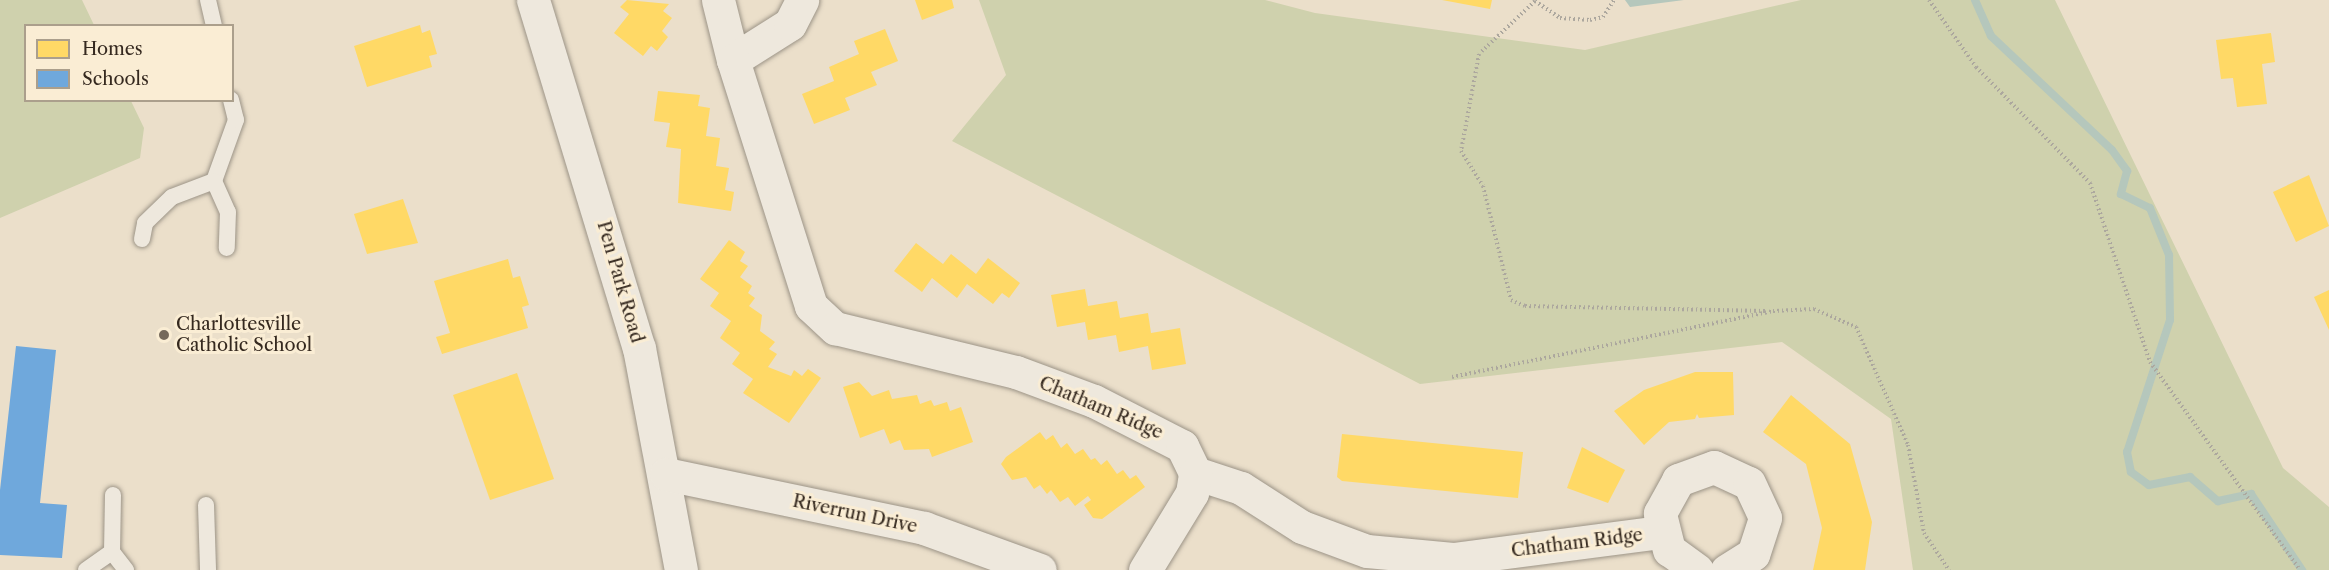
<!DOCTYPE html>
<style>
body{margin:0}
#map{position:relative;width:2329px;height:570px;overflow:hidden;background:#ebdfca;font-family:"Libre Caslon Text",serif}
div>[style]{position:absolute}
.green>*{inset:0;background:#cfd1ad}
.water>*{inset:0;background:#b5c7bc}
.homes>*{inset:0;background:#ffd966}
.schools>*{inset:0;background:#6fa8dc}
.stream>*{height:8px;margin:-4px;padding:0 4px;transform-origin:4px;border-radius:4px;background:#b5c7bc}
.path>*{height:4px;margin-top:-2px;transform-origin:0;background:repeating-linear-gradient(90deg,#aca79e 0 1.5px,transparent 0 4.5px)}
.roads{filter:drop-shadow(0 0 2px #9c9487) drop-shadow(0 0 2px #9c9487)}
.lane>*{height:16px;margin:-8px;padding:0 8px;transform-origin:8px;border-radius:8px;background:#eee8dd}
.street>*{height:33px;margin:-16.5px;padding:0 16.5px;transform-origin:16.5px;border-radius:16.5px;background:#eee8dd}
.dots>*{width:16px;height:16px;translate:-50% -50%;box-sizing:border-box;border:3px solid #faedd4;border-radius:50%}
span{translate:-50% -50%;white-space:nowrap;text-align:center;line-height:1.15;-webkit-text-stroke:6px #faedd4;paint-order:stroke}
.street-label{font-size:18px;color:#35291f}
.poi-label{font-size:18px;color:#35291f}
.left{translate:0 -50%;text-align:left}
.legend{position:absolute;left:24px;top:24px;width:210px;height:78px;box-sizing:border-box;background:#faedd4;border:2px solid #ab9f8c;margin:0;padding:8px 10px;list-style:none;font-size:18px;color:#35291f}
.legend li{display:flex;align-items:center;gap:12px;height:30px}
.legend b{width:30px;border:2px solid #ab9f8c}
</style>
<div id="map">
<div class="green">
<i style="clip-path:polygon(0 0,82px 0,94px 25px,26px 26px,26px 100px,131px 101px,144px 128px,140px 158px,0 218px)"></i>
<i style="clip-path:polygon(979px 0,1265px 0,1315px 13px,1585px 50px,1801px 0,2055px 0,2283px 468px,2329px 507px,2329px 570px,1913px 570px,1891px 419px,1782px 342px,1420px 384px,952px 141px,1006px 75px)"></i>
</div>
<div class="water">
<i style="clip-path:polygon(1625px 0,1684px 0,1630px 7px)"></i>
</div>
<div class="homes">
<i style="clip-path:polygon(627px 0,669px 4px,663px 11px,672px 18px,662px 31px,668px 37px,657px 51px,651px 46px,643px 56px,614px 33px,629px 14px,620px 7px)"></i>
<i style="clip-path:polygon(915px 0,952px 0,954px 8px,922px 20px)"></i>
<i style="clip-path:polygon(1442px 0,1492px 0,1490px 9px)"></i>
<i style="clip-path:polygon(420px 25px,422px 33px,430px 30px,437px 54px,429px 56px,432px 67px,367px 87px,354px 46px)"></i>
<i style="clip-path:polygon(885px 29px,898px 61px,871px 72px,877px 85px,845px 98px,850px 110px,814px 124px,802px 94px,834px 81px,829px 67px,859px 54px,854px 41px)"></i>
<i style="clip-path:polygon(2271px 33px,2275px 62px,2262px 64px,2267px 104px,2237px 107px,2233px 78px,2221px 79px,2216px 40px)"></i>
<i style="clip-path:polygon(658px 91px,700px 95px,698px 106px,710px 108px,706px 136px,720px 138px,716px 166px,729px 168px,725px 190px,734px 192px,731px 211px,678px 203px,681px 149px,666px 147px,670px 123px,654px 121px)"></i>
<i style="clip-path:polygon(2309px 175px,2329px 226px,2296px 242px,2273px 192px)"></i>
<i style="clip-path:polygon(403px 199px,418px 243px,367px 254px,354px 214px)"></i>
<i style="clip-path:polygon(729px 240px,745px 252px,740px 261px,748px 266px,740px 277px,752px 286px,748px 293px,755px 298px,749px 306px,762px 315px,760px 331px,775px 342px,769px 349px,777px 354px,768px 367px,791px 376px,794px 370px,802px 376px,808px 369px,821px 378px,789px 423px,743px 393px,753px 379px,732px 364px,740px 353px,720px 338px,731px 321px,710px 306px,719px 293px,700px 279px)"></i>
<i style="clip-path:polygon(916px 243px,943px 264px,951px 254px,976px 274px,988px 258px,1020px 283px,1009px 298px,1002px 293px,993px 304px,967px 284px,957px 298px,932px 278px,922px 292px,894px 271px)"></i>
<i style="clip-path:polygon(508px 259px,513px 278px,520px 276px,529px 305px,522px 307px,528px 328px,442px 354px,436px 337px,450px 333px,434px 281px)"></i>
<i style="clip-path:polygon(1085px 289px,1088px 306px,1117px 301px,1120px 318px,1148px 313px,1151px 333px,1180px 328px,1186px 364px,1152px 370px,1148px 346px,1119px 352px,1116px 335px,1088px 340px,1085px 322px,1057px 327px,1051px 295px)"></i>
<i style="clip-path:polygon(2329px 290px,2329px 330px,2314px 297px)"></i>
<i style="clip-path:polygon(1695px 372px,1733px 372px,1734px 415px,1699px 418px,1697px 414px,1695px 419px,1669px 422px,1644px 445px,1614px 411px,1644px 390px)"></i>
<i style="clip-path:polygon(517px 373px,554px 479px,490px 500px,453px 395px)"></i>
<i style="clip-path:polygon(859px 382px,872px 396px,889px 390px,892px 399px,917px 395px,920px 404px,931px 400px,934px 406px,947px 402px,950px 411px,961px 407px,973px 442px,932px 457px,929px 449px,904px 450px,900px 440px,890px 444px,884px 429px,860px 438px,843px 387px)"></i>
<i style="clip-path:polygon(1791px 395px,1850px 444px,1872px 522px,1865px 570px,1813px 570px,1822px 528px,1806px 464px,1763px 432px)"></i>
<i style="clip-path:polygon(1040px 432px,1046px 440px,1053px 435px,1061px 448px,1067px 443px,1075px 454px,1083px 449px,1091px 460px,1095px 458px,1101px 465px,1107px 460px,1117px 474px,1123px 470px,1130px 479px,1136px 475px,1145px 487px,1102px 519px,1093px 518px,1084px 505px,1091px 500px,1088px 496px,1075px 506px,1068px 497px,1060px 502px,1051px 490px,1047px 494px,1040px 485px,1034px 489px,1026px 477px,1012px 480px,1001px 464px,1006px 457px)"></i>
<i style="clip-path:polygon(1342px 434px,1523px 452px,1518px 498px,1342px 481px,1337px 477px)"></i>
<i style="clip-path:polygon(1582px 447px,1625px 470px,1608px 503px,1567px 488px)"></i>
</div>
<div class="schools">
<i style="clip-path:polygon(16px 346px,56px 350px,40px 503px,67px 505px,62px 558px,0 555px,0 490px)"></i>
</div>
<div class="stream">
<i style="left:1975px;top:0;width:39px;rotate:66deg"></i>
<i style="left:1991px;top:36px;width:166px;rotate:43.3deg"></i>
<i style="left:2112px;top:150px;width:26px;rotate:54deg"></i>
<i style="left:2127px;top:171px;width:24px;rotate:105deg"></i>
<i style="left:2121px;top:194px;width:32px;rotate:26deg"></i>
<i style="left:2150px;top:208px;width:51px;rotate:68deg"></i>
<i style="left:2169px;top:255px;width:65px;rotate:89.1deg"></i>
<i style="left:2170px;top:320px;width:139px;rotate:108deg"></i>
<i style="left:2127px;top:452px;width:20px;rotate:79deg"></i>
<i style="left:2131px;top:472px;width:22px;rotate:36deg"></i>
<i style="left:2149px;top:485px;width:42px;rotate:-11deg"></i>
<i style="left:2190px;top:477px;width:37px;rotate:41deg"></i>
<i style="left:2218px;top:501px;width:34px;rotate:-12deg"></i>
<i style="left:2251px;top:494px;width:92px;rotate:56.1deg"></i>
</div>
<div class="path">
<i style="left:1929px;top:0;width:82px;rotate:55deg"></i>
<i style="left:1976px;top:67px;width:163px;rotate:45.5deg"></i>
<i style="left:2090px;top:183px;width:189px;rotate:71.5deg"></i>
<i style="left:2150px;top:362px;width:256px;rotate:54.2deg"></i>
<i style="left:1535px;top:1px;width:77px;rotate:136.6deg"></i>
<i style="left:1479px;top:54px;width:99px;rotate:100.5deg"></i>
<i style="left:1461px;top:151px;width:41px;rotate:57.8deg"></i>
<i style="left:1483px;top:186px;width:117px;rotate:76.2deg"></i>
<i style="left:1511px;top:300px;width:15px;rotate:23deg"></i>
<i style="left:1525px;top:306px;width:241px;rotate:1.2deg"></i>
<i style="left:1535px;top:1px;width:30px;rotate:34deg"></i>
<i style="left:1560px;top:18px;width:30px;rotate:4deg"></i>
<i style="left:1590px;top:20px;width:13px;rotate:-13deg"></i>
<i style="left:1603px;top:17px;width:20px;rotate:-57deg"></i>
<i style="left:1452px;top:377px;width:328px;rotate:-11.6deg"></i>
<i style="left:1773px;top:311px;width:41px;rotate:-2.8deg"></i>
<i style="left:1814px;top:309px;width:46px;rotate:23.2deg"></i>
<i style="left:1856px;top:327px;width:129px;rotate:66.2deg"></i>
<i style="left:1908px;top:445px;width:89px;rotate:79.7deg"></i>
<i style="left:1924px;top:533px;width:45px;rotate:56deg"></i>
</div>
<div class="roads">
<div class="lane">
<i style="left:208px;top:0;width:27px;rotate:77deg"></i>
<i style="left:214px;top:181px;width:65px;rotate:-70.2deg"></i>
<i style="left:236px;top:120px;width:21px;rotate:-104deg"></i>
<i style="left:142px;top:239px;width:16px;rotate:-79deg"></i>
<i style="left:145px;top:223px;width:37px;rotate:-44deg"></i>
<i style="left:172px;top:197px;width:45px;rotate:-20.9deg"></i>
<i style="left:214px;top:181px;width:34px;rotate:66deg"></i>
<i style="left:228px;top:212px;width:36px;rotate:92deg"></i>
<i style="left:113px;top:495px;width:57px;rotate:91deg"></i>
<i style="left:112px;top:552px;width:23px;rotate:52deg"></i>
<i style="left:206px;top:505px;width:65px;rotate:88.2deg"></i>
<i style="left:86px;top:570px;width:32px;rotate:-35deg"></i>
</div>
<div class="street">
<i style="left:533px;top:0;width:364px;rotate:73.1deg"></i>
<i style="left:639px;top:348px;width:226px;rotate:79.3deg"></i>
<i style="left:718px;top:0;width:62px;rotate:76deg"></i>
<i style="left:733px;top:60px;width:67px;rotate:-32.3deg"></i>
<i style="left:790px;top:24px;width:27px;rotate:-63deg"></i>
<i style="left:733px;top:60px;width:258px;rotate:72.4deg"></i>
<i style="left:811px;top:306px;width:33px;rotate:43deg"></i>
<i style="left:835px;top:328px;width:186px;rotate:13.7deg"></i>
<i style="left:1016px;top:372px;width:83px;rotate:20.4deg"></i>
<i style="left:1094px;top:401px;width:99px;rotate:27.1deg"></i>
<i style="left:1182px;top:446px;width:30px;rotate:64deg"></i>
<i style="left:1195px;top:473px;width:48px;rotate:18.1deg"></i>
<i style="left:1241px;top:488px;width:72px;rotate:32.6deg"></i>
<i style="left:1302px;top:527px;width:69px;rotate:20.3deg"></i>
<i style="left:1367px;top:551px;width:86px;rotate:5.3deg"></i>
<i style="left:1453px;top:559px;width:210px;rotate:-7.4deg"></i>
<i style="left:666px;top:474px;width:264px;rotate:11.8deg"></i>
<i style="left:924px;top:528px;width:123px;rotate:19.9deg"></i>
<i style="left:1145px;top:570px;width:90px;rotate:-58.6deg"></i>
<i style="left:1192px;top:493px;width:20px;rotate:-81deg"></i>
<i style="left:1697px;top:570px;width:34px;rotate:-144deg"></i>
<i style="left:1669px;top:550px;width:38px;rotate:-104deg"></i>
<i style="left:1660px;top:513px;width:38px;rotate:-61deg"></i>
<i style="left:1678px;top:480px;width:38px;rotate:-20deg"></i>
<i style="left:1714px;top:467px;width:38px;rotate:25deg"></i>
<i style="left:1749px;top:483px;width:38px;rotate:65deg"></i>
<i style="left:1765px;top:518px;width:38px;rotate:108deg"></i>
<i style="left:1753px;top:554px;width:31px;rotate:148deg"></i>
</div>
</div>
<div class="dots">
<i style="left:164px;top:335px;background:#75695b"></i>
</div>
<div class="street-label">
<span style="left:620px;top:282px;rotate:74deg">Pen Park Road</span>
<span style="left:1101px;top:408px;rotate:23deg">Chatham Ridge</span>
<span style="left:855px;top:514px;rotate:12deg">Riverrun Drive</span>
<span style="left:1577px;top:543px;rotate:-7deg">Chatham Ridge</span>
</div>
<div class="poi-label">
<span class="left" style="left:176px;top:335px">Charlottesville<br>Catholic School</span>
</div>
<ul class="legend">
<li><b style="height:16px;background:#ffd966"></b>Homes</li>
<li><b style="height:16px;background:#6fa8dc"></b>Schools</li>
</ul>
</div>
